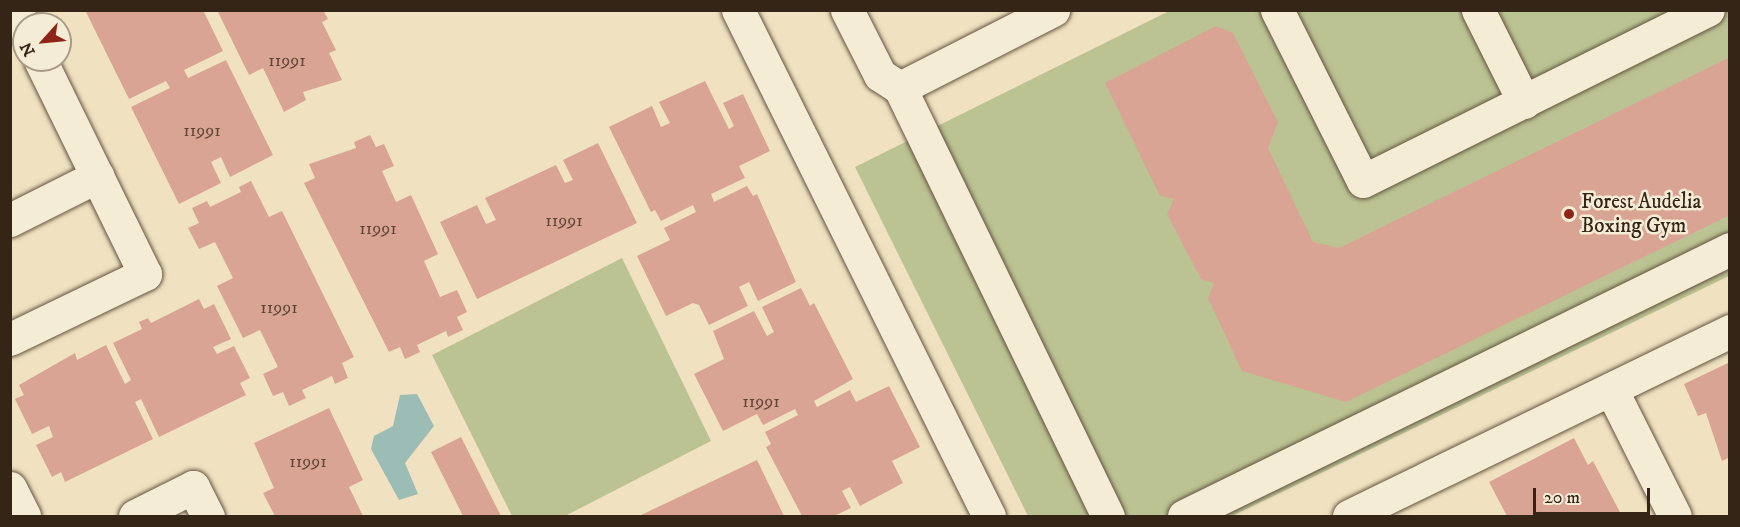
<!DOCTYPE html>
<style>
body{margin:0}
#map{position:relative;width:1740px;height:527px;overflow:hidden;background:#f0e2c0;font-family:"IM FELL DW Pica",serif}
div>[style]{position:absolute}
.green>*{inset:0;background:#bbc392}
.water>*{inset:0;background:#9bbdb6}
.building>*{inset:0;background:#d9a493}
.roads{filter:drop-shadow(0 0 2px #645440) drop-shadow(0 0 2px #645440)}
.minor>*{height:33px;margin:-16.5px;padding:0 16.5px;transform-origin:16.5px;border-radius:16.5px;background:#f5ecd6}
.dots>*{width:16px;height:16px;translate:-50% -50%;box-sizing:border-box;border:3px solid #f5ecd6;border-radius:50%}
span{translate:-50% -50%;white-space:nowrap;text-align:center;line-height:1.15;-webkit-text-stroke:5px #f5ecd6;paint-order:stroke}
.number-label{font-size:18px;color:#5e4535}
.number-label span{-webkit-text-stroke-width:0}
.poi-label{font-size:21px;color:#352516}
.left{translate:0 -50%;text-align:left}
.frame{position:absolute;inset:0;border:12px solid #352516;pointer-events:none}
.north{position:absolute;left:12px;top:12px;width:60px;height:60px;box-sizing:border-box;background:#f5ecd6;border:2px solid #a89c89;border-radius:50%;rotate:243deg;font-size:16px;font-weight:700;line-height:24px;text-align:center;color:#352516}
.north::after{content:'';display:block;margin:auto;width:21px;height:27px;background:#8f2418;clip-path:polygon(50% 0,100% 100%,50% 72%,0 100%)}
.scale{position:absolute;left:1533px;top:488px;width:117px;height:27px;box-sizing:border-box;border:3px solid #352516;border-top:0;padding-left:8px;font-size:18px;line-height:21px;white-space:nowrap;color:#352516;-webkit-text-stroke:4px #f5ecd6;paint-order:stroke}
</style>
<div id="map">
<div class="green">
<i style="clip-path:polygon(1169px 11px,1729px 11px,1729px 276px,1232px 516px,1028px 516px,855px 167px)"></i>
<i style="clip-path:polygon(622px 258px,711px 441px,565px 516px,512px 516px,432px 355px)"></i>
</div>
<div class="water">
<i style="clip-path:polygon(417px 394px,434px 426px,405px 463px,418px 494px,399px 500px,371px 449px,374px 436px,393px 426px,400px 395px)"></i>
</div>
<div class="building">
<i style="clip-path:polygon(85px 10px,203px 10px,223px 51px,184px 70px,188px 78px,226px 60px,273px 155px,230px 177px,221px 157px,211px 162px,221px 183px,179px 204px,131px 107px,170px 88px,166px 81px,129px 99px)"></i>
<i style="clip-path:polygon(217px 10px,323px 10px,328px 19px,322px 22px,336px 50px,329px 53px,342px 80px,303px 92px,306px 100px,284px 112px,263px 68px,249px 75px)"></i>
<i style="clip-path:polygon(1216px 26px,1233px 33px,1278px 122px,1268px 148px,1313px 242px,1339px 248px,1730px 57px,1730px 215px,1346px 402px,1242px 371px,1208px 298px,1214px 283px,1201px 279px,1167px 214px,1174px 199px,1160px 196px,1105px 83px)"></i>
<i style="clip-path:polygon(705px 81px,729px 129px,734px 126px,723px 103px,743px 94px,770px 151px,739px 166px,745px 178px,711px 194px,714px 202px,747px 186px,753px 196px,757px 194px,796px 282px,758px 301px,749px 282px,739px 287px,748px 306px,709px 325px,699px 305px,693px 303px,666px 316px,637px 256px,670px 240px,664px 228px,696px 212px,693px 205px,661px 221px,655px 210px,651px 212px,609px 127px,652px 106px,661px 127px,670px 123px,659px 102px)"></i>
<i style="clip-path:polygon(370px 135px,376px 147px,384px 144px,394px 166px,382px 171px,396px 202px,411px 195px,438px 254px,424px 261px,440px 297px,457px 290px,467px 312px,457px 317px,463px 330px,448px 337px,446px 331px,417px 345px,420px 352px,405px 359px,400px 347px,389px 352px,304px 183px,315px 178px,309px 164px,356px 148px,354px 142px)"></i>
<i style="clip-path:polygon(598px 143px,637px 223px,477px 299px,440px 222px,477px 205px,486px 224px,496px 220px,485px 198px,556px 165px,565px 183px,573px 180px,563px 160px)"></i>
<i style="clip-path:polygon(251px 181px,269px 217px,282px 211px,354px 357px,342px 363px,348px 378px,335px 384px,332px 376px,302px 390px,306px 398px,289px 406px,283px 392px,273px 396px,263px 374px,278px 367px,260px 330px,243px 338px,217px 286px,233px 278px,215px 242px,199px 249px,188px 228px,199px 223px,192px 208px,207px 201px,210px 207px,241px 192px,239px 187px)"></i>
<i style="clip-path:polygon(801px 288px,810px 306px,814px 303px,853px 379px,814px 401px,817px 407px,850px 390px,856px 402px,889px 386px,920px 447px,892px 461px,903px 483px,860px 506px,850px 487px,842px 491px,851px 508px,834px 516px,802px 516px,766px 447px,771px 444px,765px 432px,798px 415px,795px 409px,763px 425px,757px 414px,723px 431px,694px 374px,724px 359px,713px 331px,754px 311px,767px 336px,774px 332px,762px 307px)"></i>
<i style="clip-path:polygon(199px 299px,204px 309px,214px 304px,231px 339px,213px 347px,217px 354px,234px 346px,250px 378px,240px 383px,246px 395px,159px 437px,141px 399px,135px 402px,153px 439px,65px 482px,61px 472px,52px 477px,36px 445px,53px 437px,49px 426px,32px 434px,15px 399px,24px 395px,19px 385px,75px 353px,77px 360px,106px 345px,125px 384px,131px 380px,113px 343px,142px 329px,139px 322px,148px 318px,151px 323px)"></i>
<i style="clip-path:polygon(1730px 362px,1730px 457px,1722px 461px,1706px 413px,1698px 416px,1684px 384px)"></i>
<i style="clip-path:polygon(329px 408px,363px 480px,349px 487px,363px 516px,275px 516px,263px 493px,274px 488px,254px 443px)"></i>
<i style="clip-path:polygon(461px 437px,501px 516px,463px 516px,431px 452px)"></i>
<i style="clip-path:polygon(1574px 438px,1588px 465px,1593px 461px,1622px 516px,1507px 516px,1489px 482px)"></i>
<i style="clip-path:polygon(757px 460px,784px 516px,639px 516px)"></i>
</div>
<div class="roads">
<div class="minor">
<i style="left:16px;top:10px;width:19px;rotate:65deg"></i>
<i style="left:738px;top:10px;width:565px;rotate:63.62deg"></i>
<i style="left:847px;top:10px;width:73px;rotate:63.1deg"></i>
<i style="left:880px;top:75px;width:24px;rotate:33deg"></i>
<i style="left:900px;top:88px;width:172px;rotate:-27deg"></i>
<i style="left:1277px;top:10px;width:191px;rotate:63.3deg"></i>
<i style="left:1363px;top:181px;width:385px;rotate:-26.4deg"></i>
<i style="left:1478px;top:10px;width:103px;rotate:63.4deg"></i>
<i style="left:900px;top:88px;width:476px;rotate:64.1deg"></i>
<i style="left:10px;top:220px;width:98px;rotate:-26.6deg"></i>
<i style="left:10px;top:339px;width:150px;rotate:-25.7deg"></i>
<i style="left:145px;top:274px;width:238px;rotate:-116.1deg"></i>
<i style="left:1611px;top:389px;width:142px;rotate:63.3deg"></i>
<i style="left:10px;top:488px;width:31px;rotate:63deg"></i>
<i style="left:135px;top:516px;width:65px;rotate:-26.6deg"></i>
<i style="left:193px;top:487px;width:33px;rotate:63deg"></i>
<i style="left:1184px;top:516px;width:608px;rotate:-26.06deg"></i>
<i style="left:1349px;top:516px;width:424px;rotate:-25.9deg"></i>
</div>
</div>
<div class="dots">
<i style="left:1569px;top:214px;background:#8f2418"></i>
</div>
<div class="number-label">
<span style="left:287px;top:61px">11991</span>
<span style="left:202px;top:131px">11991</span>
<span style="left:564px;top:221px">11991</span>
<span style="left:378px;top:229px">11991</span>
<span style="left:279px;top:308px">11991</span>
<span style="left:761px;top:402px">11991</span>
<span style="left:308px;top:462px">11991</span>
</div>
<div class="poi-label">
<span class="left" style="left:1581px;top:214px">Forest Audelia<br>Boxing Gym</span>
</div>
<div class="frame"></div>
<div class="north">N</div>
<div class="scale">20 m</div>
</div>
